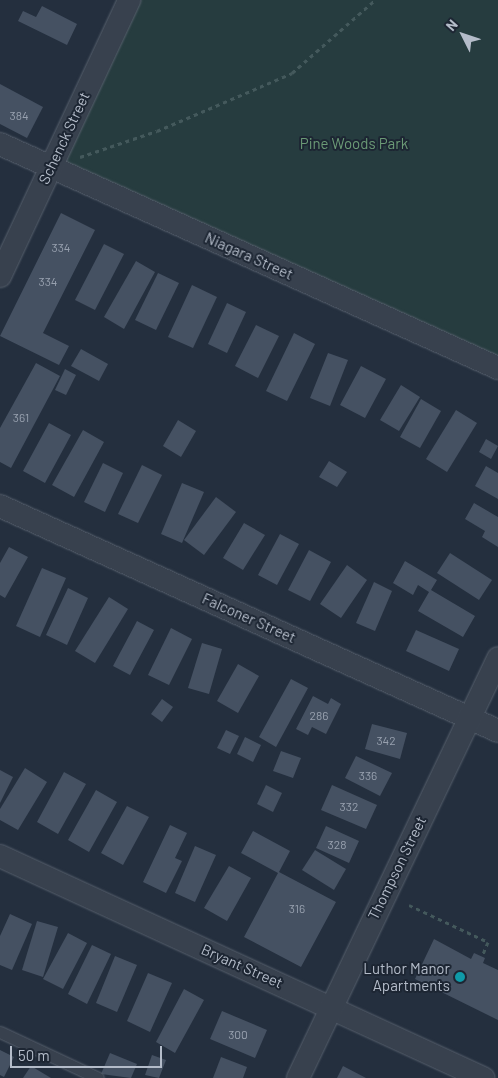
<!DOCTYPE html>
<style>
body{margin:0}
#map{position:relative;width:498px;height:1078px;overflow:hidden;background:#242f3e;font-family:Barlow,sans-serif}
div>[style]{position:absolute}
.green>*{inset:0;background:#263c3f}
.building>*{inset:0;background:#455162}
.path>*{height:3px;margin-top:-1.5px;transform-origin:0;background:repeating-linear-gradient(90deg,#44595c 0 4px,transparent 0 8px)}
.roads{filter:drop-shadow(0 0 1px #565f6c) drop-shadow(0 0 1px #565f6c)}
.service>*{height:11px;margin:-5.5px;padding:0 5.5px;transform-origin:5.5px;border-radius:5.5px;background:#38414e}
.minor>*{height:22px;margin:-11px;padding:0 11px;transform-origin:11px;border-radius:11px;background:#38414e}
.dots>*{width:14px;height:14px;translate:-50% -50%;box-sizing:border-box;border:2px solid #1d2633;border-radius:50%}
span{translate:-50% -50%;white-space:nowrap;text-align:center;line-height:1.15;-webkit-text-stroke:4px #1d2633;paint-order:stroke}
.number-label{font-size:12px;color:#98a1af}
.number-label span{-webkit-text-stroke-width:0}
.street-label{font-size:15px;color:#b4bcc9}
.park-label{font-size:15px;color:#6b9a76}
.poi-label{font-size:15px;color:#b4bcc9}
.right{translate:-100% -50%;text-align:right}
.north{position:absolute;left:438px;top:10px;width:50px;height:50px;-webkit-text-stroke:4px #1d2633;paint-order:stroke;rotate:311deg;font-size:14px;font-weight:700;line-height:20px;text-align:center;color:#b4bcc9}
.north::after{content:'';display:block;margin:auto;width:18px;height:22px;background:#b4bcc9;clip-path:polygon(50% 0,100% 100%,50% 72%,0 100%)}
.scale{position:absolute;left:10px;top:1046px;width:152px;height:22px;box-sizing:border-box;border:2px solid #b4bcc9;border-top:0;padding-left:6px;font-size:15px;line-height:18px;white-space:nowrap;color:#b4bcc9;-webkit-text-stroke:4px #1d2633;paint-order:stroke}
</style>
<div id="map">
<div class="green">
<i style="clip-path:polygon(133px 0,498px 0,498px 368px,51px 166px)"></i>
</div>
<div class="building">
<i style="clip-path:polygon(42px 6px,77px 24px,67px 45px,18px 21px,23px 11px,36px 17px)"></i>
<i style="clip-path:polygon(0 84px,43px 107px,27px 138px,0 124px)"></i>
<i style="clip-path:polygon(61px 213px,95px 230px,43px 333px,69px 346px,59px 365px,0 336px)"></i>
<i style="clip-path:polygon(104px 244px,124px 254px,95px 310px,75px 300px)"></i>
<i style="clip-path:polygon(136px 261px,155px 272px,124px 329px,104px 317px)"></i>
<i style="clip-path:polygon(158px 273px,179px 283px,156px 330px,135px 320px)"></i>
<i style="clip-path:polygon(192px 285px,217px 297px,193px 348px,168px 337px)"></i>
<i style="clip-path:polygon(227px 303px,246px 312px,227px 353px,208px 344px)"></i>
<i style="clip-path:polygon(256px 325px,279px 336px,258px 378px,235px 366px)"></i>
<i style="clip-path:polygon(294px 333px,315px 344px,287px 401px,266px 391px)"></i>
<i style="clip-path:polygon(81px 349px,108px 364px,99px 381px,71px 366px)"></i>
<i style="clip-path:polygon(328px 353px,348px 360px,330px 406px,310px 398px)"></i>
<i style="clip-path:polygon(36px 363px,60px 376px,11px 468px,0 462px,0 428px)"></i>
<i style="clip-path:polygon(361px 366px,386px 379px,365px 418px,340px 405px)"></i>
<i style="clip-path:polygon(65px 369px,76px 375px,66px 395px,55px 390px)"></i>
<i style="clip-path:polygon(401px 385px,420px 397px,399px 431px,380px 420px)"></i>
<i style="clip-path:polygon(421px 399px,441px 411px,420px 448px,400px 437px)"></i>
<i style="clip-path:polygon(456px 410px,477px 423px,447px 472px,426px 459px)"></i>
<i style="clip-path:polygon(178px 420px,196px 431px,181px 457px,163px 446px)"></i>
<i style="clip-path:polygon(49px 423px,71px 435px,45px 483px,23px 471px)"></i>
<i style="clip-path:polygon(83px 430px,104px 442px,74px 497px,52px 485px)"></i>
<i style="clip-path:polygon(486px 439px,498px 446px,491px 459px,479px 452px)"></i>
<i style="clip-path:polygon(329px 461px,347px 472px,337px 487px,319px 477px)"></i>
<i style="clip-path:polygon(103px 463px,123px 473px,105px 512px,84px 502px)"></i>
<i style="clip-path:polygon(142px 465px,162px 475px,138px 523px,118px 514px)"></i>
<i style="clip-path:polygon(486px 466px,498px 473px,498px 499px,475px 486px)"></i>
<i style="clip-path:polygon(182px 483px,204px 492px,182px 543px,161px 534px)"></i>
<i style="clip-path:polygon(216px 497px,236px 512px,204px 555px,184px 540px)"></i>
<i style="clip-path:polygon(474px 503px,498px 517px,498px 547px,482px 537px,485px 531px,465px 519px)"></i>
<i style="clip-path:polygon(244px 523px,265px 535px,243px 570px,223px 558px)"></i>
<i style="clip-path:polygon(280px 534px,299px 544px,277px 585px,258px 575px)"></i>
<i style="clip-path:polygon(9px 547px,28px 557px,5px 598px,0 595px,0 563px)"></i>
<i style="clip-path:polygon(309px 550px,331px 562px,310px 601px,288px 590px)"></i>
<i style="clip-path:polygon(450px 553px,492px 580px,479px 600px,437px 573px)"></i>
<i style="clip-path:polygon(405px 561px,437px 580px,431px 590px,475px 616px,463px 637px,418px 611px,429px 592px,418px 585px,413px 595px,393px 583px)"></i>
<i style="clip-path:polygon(347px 565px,367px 580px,341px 618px,320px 604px)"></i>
<i style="clip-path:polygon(42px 568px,66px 578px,40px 637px,16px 626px)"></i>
<i style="clip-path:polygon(374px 582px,392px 591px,375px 631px,356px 623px)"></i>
<i style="clip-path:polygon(68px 588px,88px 598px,67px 645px,46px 635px)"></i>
<i style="clip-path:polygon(109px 597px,128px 609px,95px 663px,75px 651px)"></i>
<i style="clip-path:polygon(137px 621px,154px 630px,130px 675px,113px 666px)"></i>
<i style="clip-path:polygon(171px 628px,192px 639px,169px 685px,148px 675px)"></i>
<i style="clip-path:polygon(416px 630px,459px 649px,449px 671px,406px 651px)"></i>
<i style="clip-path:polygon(202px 643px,222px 649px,209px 694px,188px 688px)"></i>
<i style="clip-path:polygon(238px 664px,259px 676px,238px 713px,217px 701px)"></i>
<i style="clip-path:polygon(291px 679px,308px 688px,276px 747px,259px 737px)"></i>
<i style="clip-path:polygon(313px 696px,328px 704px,331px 698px,341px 704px,326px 734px,312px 727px,308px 735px,296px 729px)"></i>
<i style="clip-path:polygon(162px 699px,173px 707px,162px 722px,151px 714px)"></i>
<i style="clip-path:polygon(372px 724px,407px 733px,400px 759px,365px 749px)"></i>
<i style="clip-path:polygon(226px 730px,239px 736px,230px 754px,217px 748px)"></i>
<i style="clip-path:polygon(245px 737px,261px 745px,253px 762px,237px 754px)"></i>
<i style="clip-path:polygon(281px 751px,301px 758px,293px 778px,273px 771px)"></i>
<i style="clip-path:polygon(356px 756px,392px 773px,380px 796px,345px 778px)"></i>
<i style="clip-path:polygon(25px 768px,47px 782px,18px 830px,0 820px,0 809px)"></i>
<i style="clip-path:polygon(0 770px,13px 777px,0 803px)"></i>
<i style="clip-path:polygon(64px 772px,86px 784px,58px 834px,37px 822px)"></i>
<i style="clip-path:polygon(266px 785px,282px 793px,273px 812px,257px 804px)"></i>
<i style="clip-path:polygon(332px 785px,377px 805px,366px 829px,321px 810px)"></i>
<i style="clip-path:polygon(96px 790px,117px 802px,89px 852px,68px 840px)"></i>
<i style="clip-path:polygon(127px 806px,149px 817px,123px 865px,101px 853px)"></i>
<i style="clip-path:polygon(170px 825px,187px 833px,175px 858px,182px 861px,166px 893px,143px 882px)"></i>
<i style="clip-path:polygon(326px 826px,359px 841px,349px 863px,316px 848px)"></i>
<i style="clip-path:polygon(253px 831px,290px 851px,279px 872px,336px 902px,301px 967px,244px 937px,278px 873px,241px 853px)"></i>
<i style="clip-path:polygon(195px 846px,216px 855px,195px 902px,175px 893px)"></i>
<i style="clip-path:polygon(315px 850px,346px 869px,334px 890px,302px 870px)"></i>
<i style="clip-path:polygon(229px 866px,251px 878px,227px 921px,204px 908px)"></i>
<i style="clip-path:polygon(10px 914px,32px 924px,12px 970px,0 965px,0 936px)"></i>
<i style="clip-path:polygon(37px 921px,58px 927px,43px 977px,22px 970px)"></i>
<i style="clip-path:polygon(68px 933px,87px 943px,63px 989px,43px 979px)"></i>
<i style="clip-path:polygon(434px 939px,471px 959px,474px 953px,485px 958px,483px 963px,498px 970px,498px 1020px,415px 979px)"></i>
<i style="clip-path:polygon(92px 945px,111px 954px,87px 1004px,68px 994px)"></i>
<i style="clip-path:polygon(115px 956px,137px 965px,117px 1012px,96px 1003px)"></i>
<i style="clip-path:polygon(148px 973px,172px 983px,150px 1032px,127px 1021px)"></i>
<i style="clip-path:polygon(184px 989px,204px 1000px,175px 1053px,156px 1042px)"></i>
<i style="clip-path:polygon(222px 1011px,267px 1030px,255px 1058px,210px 1039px)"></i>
<i style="clip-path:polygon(0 1050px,14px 1057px,4px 1077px,0 1075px)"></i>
<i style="clip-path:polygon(110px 1053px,137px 1064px,131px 1078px,101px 1074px)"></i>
<i style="clip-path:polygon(152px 1055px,166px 1060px,159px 1078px,145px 1075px)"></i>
<i style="clip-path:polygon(221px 1057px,247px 1067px,243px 1078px,213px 1078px)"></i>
<i style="clip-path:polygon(31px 1066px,51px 1078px,23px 1078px)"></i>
<i style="clip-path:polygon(343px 1066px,366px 1078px,337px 1078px)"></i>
</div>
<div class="path">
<i style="left:80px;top:157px;width:81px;rotate:-18.7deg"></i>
<i style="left:157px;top:131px;width:147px;rotate:-23.2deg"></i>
<i style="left:292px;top:73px;width:111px;rotate:-41.3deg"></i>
<i style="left:409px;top:905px;width:87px;rotate:25.1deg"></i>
<i style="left:488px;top:942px;width:15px;rotate:113deg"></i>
</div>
<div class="roads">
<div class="service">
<i style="left:0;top:1032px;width:108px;rotate:25.1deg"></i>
</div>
<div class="minor">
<i style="left:0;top:144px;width:546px;rotate:24.22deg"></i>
<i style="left:0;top:276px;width:305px;rotate:-64.9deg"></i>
<i style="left:0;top:506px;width:546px;rotate:24.31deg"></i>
<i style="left:0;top:856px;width:532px;rotate:24.68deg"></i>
<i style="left:298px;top:1078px;width:465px;rotate:-64.5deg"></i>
</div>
</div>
<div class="dots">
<i style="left:460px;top:977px;background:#0f9aa8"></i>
</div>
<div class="number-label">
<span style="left:19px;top:116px">384</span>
<span style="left:61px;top:248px">334</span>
<span style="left:48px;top:282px">334</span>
<span style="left:21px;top:418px">361</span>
<span style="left:319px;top:716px">286</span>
<span style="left:386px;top:741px">342</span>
<span style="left:368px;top:776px">336</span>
<span style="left:349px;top:807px">332</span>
<span style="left:337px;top:845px">328</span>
<span style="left:297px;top:909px">316</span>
<span style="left:238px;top:1035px">300</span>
</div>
<div class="street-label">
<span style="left:64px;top:138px;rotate:-65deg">Schenck Street</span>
<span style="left:249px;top:256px;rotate:24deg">Niagara Street</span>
<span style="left:249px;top:618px;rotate:24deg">Falconer Street</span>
<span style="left:397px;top:868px;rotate:-64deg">Thompson Street</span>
<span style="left:242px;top:966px;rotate:24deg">Bryant Street</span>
</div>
<div class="park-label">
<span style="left:354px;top:144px">Pine Woods Park</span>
</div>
<div class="poi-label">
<span class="right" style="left:450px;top:977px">Luthor Manor<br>Apartments</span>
</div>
<div class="north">N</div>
<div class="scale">50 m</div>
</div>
